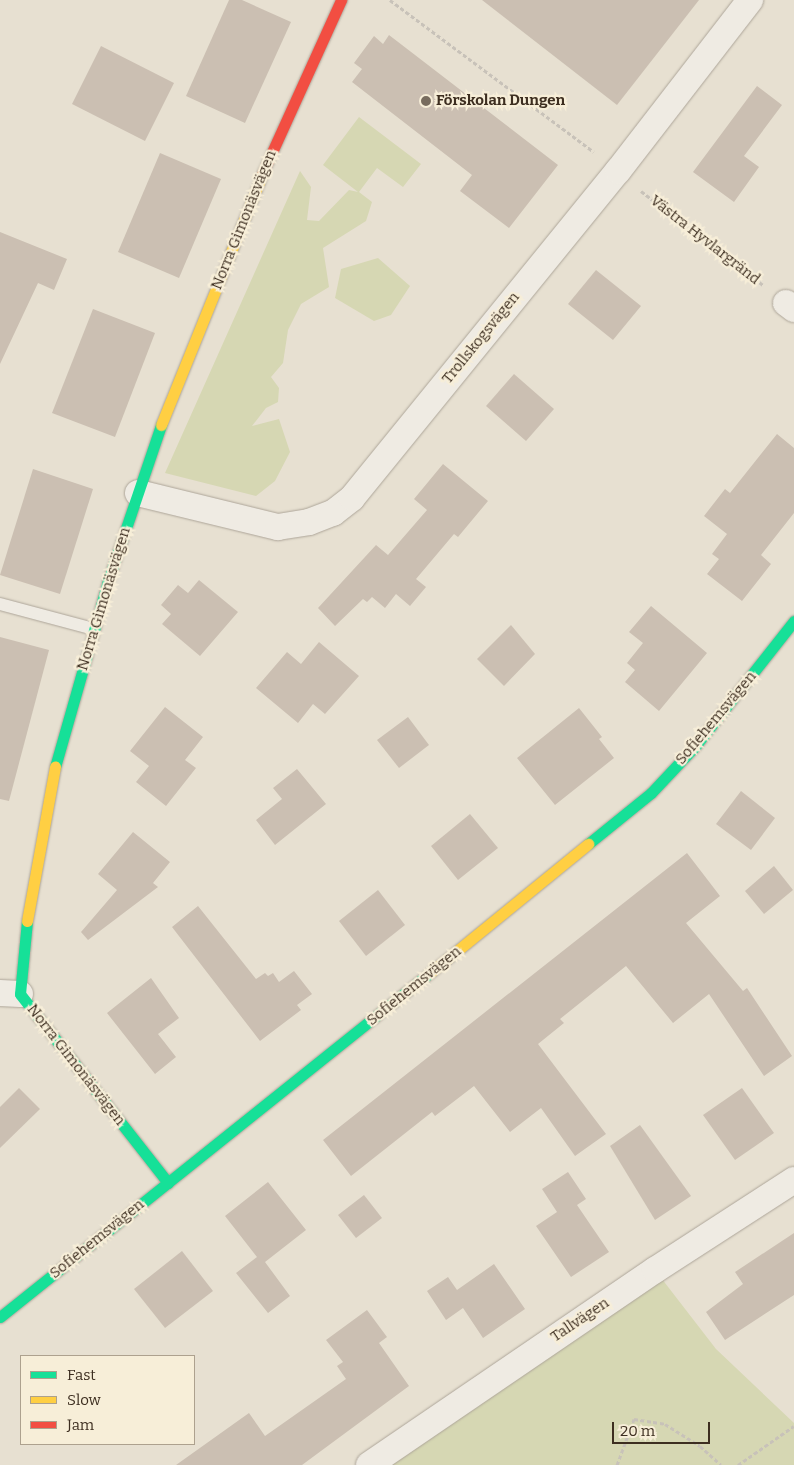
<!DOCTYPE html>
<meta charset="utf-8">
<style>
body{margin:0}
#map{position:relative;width:794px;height:1465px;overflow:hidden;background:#e7e0d1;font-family:Bitter,serif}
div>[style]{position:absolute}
.green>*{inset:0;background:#d6d7b3}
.building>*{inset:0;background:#cbbfb2}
.path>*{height:3px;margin-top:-1.5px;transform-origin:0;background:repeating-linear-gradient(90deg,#c8c2b9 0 4px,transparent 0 6.5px)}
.roads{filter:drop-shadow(0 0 1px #ada599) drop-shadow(0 0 1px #ada599)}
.lane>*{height:12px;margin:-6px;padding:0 6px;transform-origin:6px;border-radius:6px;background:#efebe3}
.street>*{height:26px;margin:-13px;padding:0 13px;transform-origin:13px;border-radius:13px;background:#efebe3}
.fast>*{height:11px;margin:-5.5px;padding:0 5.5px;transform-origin:5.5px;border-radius:5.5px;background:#16e098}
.slow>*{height:11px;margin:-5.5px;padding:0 5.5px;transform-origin:5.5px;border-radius:5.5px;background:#ffcf43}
.jam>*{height:11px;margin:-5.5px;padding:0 5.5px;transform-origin:5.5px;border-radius:5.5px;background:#f24e42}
.dots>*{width:14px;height:14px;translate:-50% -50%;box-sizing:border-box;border:2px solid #f7eed8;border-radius:50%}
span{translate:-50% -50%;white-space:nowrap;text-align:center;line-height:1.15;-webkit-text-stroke:4.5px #f7eed8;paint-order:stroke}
.poi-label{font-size:15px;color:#3d2e20;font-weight:700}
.left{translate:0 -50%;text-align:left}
.street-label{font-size:15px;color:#3d2e20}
.legend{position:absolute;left:20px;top:1355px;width:175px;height:90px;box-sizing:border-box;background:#f7eed8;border:1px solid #ada18e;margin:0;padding:6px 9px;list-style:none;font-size:15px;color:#3d2e20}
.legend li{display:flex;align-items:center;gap:10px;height:25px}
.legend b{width:25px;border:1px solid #ada18e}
.scale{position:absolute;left:612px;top:1422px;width:98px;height:22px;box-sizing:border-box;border:2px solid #3d2e20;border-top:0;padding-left:6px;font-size:15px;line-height:18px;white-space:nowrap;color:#3d2e20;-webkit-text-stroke:4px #f7eed8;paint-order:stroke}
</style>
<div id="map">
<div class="green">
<i style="clip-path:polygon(359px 117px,421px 164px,403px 187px,377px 168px,359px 192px,372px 202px,366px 221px,323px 248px,329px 287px,301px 304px,288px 330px,283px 363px,271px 377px,279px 388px,278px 402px,266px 408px,252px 426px,279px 419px,290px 452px,275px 481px,256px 496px,165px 473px,300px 171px,311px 187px,307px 220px,319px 221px,349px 190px,358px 192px,323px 165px)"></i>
<i style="clip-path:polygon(378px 258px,410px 286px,391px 315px,374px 321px,335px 298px,341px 269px)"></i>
<i style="clip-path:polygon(655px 1270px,716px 1349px,794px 1423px,794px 1465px,369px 1465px)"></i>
</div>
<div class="building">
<i style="clip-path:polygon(229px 0,242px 0,291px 22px,245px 123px,186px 96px)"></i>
<i style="clip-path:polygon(482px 0,699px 0,617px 105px)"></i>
<i style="clip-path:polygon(389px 35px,558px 165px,509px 228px,460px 191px,472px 175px,352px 82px,362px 69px,354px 63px,374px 36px,383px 44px)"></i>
<i style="clip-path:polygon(101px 46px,174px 83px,145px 141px,72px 104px)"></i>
<i style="clip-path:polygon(757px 86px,782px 105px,744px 156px,759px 167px,734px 202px,693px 172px)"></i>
<i style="clip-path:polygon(160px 153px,221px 179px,179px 278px,118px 252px)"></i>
<i style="clip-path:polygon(0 232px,67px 259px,54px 290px,38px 283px,0 364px)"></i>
<i style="clip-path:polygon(596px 270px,641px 306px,613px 340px,568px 304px)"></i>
<i style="clip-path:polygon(93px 309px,155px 333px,115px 437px,52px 413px)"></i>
<i style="clip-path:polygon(514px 374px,554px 409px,526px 441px,486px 406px)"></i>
<i style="clip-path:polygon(777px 434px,794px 448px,794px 513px,761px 555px,771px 564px,742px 601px,707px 574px,719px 559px,712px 554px,727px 534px,704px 516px,725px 489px,730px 493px)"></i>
<i style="clip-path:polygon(443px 464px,488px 501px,458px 537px,454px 534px,416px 579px,426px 587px,410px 606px,396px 594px,385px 608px,372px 597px,367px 602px,363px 599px,335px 626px,318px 608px,376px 545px,388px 555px,427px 510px,414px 499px)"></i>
<i style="clip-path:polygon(33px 469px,93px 489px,60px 594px,0 575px)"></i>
<i style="clip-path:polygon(199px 580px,238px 612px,200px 656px,162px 624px,171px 614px,161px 605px,178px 585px,188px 593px)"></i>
<i style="clip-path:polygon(651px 606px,707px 653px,659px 711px,625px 682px,635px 670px,627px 663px,643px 643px,629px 632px)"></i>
<i style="clip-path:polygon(511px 625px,535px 654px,504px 686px,477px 659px)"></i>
<i style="clip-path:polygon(0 637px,49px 650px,9px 801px,0 799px)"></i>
<i style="clip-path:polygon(319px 642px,359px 676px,325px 714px,313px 704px,298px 723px,256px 688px,287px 652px,301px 664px)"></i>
<i style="clip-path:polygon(165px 707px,203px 737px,185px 760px,196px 768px,166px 806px,136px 782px,149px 766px,130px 751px)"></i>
<i style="clip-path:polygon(579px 708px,602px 737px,599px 739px,614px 758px,555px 805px,517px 758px)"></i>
<i style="clip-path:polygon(408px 717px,429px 745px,399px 768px,377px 740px)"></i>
<i style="clip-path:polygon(297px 769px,326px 804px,275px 845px,256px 820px,282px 799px,273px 788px)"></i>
<i style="clip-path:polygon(741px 791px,775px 818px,751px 850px,716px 824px)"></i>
<i style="clip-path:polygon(470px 814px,498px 848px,458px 880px,431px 846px)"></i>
<i style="clip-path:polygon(133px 832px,170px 862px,153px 883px,158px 887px,88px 940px,81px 932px,117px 890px,98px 874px)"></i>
<i style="clip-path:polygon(687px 853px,720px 896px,686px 923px,743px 991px,747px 988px,792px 1056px,764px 1076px,709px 994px,673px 1023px,626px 966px,560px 1019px,564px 1023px,538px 1044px,606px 1134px,575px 1156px,541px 1108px,510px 1132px,474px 1086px,435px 1116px,432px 1112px,351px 1176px,323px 1140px)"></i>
<i style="clip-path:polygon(774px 866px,793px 890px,764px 914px,745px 891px)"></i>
<i style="clip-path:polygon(378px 890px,405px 925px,366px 956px,339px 921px)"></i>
<i style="clip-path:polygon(198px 906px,256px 979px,265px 973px,268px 976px,273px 973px,279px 982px,294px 971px,312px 994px,297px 1005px,301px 1010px,260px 1041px,172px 927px)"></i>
<i style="clip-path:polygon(151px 978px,179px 1018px,158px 1034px,176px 1057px,155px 1074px,107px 1013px)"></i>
<i style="clip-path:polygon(19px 1088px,40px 1109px,0 1148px,0 1107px)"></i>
<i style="clip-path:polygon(742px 1088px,774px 1133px,735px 1160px,703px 1115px)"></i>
<i style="clip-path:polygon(640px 1125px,691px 1196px,655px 1220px,610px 1146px)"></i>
<i style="clip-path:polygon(568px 1172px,586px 1199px,577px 1205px,609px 1252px,571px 1277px,536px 1226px,557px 1212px,542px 1189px)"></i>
<i style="clip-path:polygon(268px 1182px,306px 1230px,265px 1262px,290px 1296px,268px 1313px,236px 1273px,257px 1257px,225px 1216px)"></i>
<i style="clip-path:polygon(364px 1195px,382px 1218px,356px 1238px,338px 1215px)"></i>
<i style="clip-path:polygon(794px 1233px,794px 1295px,725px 1340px,706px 1312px,743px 1284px,735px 1272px)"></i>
<i style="clip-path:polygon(182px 1251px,213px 1291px,165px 1328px,134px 1289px)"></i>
<i style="clip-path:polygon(494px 1264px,525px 1309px,483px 1338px,463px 1308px,446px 1320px,427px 1291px,448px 1277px,457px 1290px)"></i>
<i style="clip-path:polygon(367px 1310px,387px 1337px,379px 1343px,409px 1386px,302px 1465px,176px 1465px,249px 1413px,265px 1436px,346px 1379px,337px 1366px,343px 1362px,326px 1340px)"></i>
</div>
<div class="path">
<i style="left:390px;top:0;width:254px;rotate:36.7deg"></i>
<i style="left:641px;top:191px;width:154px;rotate:37.6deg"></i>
<i style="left:617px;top:1465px;width:49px;rotate:-69.7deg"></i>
<i style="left:634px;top:1419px;width:31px;rotate:9deg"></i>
<i style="left:665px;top:1424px;width:41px;rotate:32.2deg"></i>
<i style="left:700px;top:1446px;width:28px;rotate:42deg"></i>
<i style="left:738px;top:1465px;width:68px;rotate:-34.9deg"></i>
</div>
<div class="roads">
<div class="lane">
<i style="left:0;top:604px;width:97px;rotate:14.9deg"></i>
</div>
<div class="street">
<i style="left:786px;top:303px;width:10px;rotate:37deg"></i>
<i style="left:138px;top:493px;width:144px;rotate:13.7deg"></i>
<i style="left:278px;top:527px;width:31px;rotate:-9deg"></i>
<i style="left:309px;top:522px;width:26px;rotate:-21deg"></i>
<i style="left:333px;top:513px;width:24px;rotate:-38deg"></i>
<i style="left:352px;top:498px;width:422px;rotate:-50.9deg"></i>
<i style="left:618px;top:171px;width:216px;rotate:-52.3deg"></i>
<i style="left:0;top:993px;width:20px;rotate:3deg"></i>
<i style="left:369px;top:1465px;width:346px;rotate:-34.3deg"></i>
<i style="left:655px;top:1270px;width:166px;rotate:-32.9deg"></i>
</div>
<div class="fast">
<i style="left:55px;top:767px;width:193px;rotate:-74.1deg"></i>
<i style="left:108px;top:581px;width:165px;rotate:-71.2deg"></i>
<i style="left:588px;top:844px;width:81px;rotate:-39deg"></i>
<i style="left:651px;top:793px;width:66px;rotate:-46.8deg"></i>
<i style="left:696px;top:745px;width:158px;rotate:-51.7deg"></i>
<i style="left:27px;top:921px;width:73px;rotate:95.5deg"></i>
<i style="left:20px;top:994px;width:240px;rotate:51.9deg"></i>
<i style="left:0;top:1317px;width:552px;rotate:-38.68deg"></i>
</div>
<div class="slow">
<i style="left:161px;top:425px;width:273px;rotate:-68deg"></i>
<i style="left:27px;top:921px;width:157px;rotate:-79.7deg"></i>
<i style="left:431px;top:972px;width:203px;rotate:-39.2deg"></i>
</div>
<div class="jam">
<i style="left:263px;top:172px;width:189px;rotate:-65.6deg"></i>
</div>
</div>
<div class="dots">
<i style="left:426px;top:101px;background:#786c5e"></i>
</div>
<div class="poi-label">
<span class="left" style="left:436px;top:101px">Förskolan Dungen</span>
</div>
<div class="street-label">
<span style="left:244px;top:220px;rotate:-68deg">Norra Gimonäsvägen</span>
<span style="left:705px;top:240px;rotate:38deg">Västra Hyvlargränd</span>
<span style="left:481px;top:338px;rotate:-51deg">Trollskogsvägen</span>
<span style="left:104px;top:599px;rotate:-73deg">Norra Gimonäsvägen</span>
<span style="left:716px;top:718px;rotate:-50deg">Sofiehemsvägen</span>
<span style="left:414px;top:986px;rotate:-39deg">Sofiehemsvägen</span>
<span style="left:76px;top:1065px;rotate:52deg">Norra Gimonäsvägen</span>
<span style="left:97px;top:1239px;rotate:-39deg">Sofiehemsvägen</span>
<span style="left:580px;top:1320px;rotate:-34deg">Tallvägen</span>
</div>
<ul class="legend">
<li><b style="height:6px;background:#16e098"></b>Fast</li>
<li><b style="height:6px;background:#ffcf43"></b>Slow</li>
<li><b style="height:6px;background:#f24e42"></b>Jam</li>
</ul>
<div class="scale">20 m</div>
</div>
